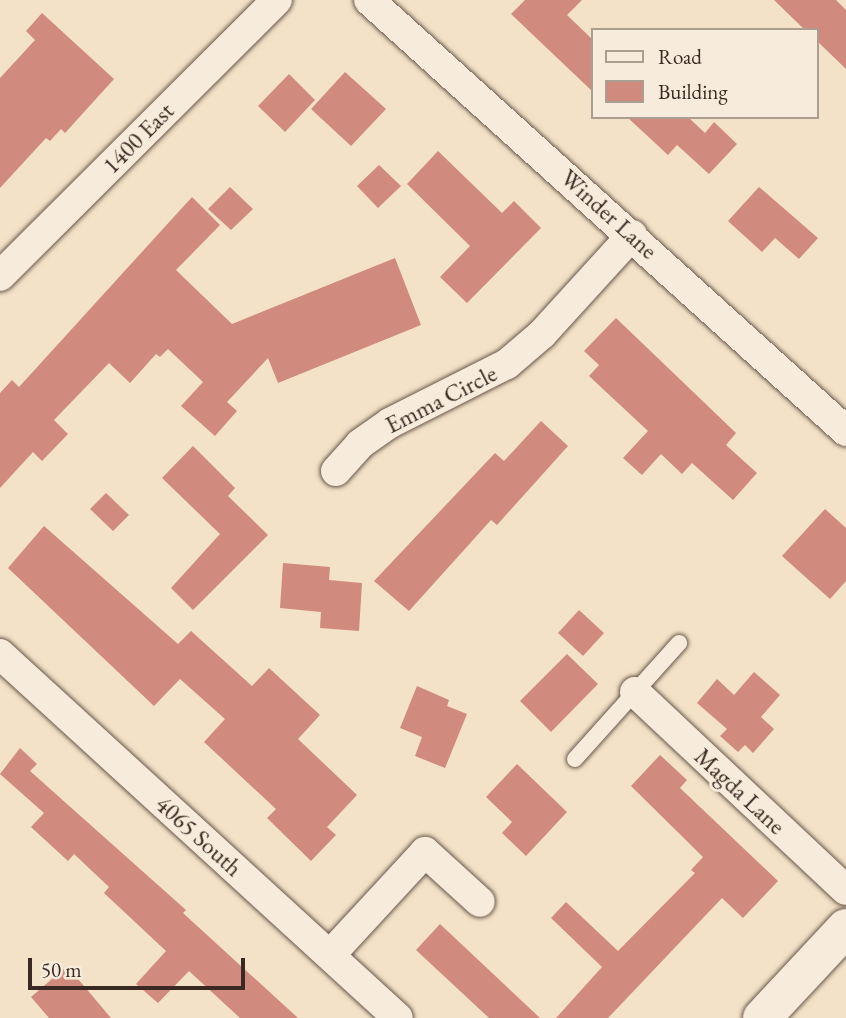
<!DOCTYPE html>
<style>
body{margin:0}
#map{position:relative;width:846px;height:1018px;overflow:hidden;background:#f3e2c7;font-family:"EB Garamond",serif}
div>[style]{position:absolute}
.building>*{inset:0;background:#d18a7e}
.roads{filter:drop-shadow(0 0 2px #68574b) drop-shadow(0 0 2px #68574b)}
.lane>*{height:16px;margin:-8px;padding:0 8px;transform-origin:8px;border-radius:8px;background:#f7ecdb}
.street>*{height:30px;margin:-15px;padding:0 15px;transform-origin:15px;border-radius:15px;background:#f7ecdb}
.secondary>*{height:38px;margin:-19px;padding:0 19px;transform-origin:19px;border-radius:19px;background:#f7ecdb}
span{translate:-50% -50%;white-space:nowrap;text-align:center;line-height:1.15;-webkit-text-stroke:6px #f7ecdb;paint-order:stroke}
.street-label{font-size:24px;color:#392922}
.legend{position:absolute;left:591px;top:28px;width:228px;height:91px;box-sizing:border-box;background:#f7ecdb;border:2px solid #ab9e91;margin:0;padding:9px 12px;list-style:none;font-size:21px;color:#392922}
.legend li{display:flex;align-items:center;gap:14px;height:35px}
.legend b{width:35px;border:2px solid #ab9e91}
.scale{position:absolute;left:28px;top:958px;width:217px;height:32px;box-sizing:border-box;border:4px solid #392922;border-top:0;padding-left:9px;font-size:21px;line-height:24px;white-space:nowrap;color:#392922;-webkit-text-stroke:5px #f7ecdb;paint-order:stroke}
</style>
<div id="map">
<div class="building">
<i style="clip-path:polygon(525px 0,582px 0,567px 15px,592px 39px,592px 91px,511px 14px)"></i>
<i style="clip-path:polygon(774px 0,836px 0,846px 10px,846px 69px,816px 40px,816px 30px,805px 30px)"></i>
<i style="clip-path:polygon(42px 13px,114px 79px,65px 133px,61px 129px,50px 141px,46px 138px,0 188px,0 78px,35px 40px,26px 31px)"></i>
<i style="clip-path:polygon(345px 72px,386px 109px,351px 146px,311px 109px)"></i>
<i style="clip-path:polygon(289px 74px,315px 100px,285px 132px,258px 106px)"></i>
<i style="clip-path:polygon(627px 117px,688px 117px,705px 133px,714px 122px,737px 144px,709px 174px,677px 145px,668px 155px)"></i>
<i style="clip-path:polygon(438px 151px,502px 213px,514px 201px,541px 228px,467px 303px,440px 277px,470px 246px,407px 184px)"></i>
<i style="clip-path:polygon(379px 165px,401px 186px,378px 208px,357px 186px)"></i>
<i style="clip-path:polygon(230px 187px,253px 209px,231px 230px,208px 209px)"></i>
<i style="clip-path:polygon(759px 187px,818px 238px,799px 259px,775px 238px,762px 252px,728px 221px)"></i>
<i style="clip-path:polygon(192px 197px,220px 225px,176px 270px,232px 324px,395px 258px,421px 325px,278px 383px,268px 358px,227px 402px,237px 411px,215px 436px,181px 406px,203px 382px,168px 349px,160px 357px,156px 354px,130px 383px,109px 363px,54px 420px,68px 434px,42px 461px,33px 452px,0 488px,0 393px,12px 380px,19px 387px)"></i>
<i style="clip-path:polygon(616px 318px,736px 433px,726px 445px,757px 473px,733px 500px,692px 463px,682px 474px,661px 454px,642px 475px,623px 458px,648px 431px,589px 376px,599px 365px,584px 351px)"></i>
<i style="clip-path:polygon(541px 421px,568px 446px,497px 525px,491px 520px,409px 611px,374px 581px,495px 453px,504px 461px)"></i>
<i style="clip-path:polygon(193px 446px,235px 488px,228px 496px,268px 535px,193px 610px,171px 588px,220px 534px,162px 478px)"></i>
<i style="clip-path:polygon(106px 493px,129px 515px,113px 531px,90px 509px)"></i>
<i style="clip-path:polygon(825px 509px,846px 528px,846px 581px,830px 599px,782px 556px)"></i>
<i style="clip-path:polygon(44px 526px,178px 644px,191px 631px,252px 686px,269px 668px,320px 715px,298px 739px,357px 795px,327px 827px,336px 835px,311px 861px,267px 818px,276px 809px,204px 742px,225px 719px,180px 679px,154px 706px,8px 568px)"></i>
<i style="clip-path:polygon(283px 563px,330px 567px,329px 580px,362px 583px,359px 631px,320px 628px,321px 612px,280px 608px)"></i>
<i style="clip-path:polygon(579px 610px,604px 633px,583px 656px,558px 633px)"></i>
<i style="clip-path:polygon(567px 654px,598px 684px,551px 732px,520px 701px)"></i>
<i style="clip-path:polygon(754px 672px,780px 695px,761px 717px,774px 729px,753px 753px,745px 745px,738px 752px,720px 736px,727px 729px,697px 703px,717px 679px,734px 695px)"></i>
<i style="clip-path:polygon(417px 686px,449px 700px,447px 706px,467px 714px,445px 768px,415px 756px,422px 737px,400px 728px)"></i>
<i style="clip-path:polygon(20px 748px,37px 764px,30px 771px,186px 910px,183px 913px,298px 1018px,240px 1018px,189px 971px,158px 1003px,136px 984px,166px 951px,104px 893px,109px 887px,74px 854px,68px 861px,31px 827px,44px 813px,0 774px)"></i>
<i style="clip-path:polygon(660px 755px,687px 780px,680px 788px,778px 881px,743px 918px,722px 898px,608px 1018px,556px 1018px,602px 967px,551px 918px,566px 902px,618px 951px,695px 873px,691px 870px,703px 857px,631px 786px)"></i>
<i style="clip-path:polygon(517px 764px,567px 812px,526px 856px,502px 833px,512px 822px,486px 797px)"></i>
<i style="clip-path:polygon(440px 924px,540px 1018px,489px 1018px,416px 950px)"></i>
<i style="clip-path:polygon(67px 966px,111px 1018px,49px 1018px,31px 997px)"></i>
</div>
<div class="roads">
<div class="lane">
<i style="left:575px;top:759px;width:156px;rotate:-48.1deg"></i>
</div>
<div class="street">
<i style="left:369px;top:0;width:643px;rotate:42.1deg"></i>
<i style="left:0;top:276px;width:391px;rotate:-44.9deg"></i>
<i style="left:336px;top:471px;width:36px;rotate:-48deg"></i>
<i style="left:360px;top:444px;width:37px;rotate:-35deg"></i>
<i style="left:390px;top:423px;width:131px;rotate:-26.8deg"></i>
<i style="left:507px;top:364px;width:46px;rotate:-40.6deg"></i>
<i style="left:542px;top:334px;width:134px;rotate:-47.7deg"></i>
<i style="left:0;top:654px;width:539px;rotate:42.45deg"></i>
<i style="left:635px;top:692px;width:289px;rotate:43.2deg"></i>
<i style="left:330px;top:955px;width:140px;rotate:-47.3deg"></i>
<i style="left:425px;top:852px;width:74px;rotate:42.3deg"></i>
</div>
<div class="secondary">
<i style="left:762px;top:1018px;width:123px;rotate:-47deg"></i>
</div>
</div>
<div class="street-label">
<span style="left:138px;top:138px;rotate:-45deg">1400 East</span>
<span style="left:609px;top:214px;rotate:42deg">Winder Lane</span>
<span style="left:441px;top:399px;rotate:-27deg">Emma Circle</span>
<span style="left:740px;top:791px;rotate:43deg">Magda Lane</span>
<span style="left:199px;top:836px;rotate:42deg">4065 South</span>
</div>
<ul class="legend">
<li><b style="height:9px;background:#f7ecdb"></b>Road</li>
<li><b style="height:19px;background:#d18a7e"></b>Building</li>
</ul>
<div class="scale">50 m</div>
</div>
